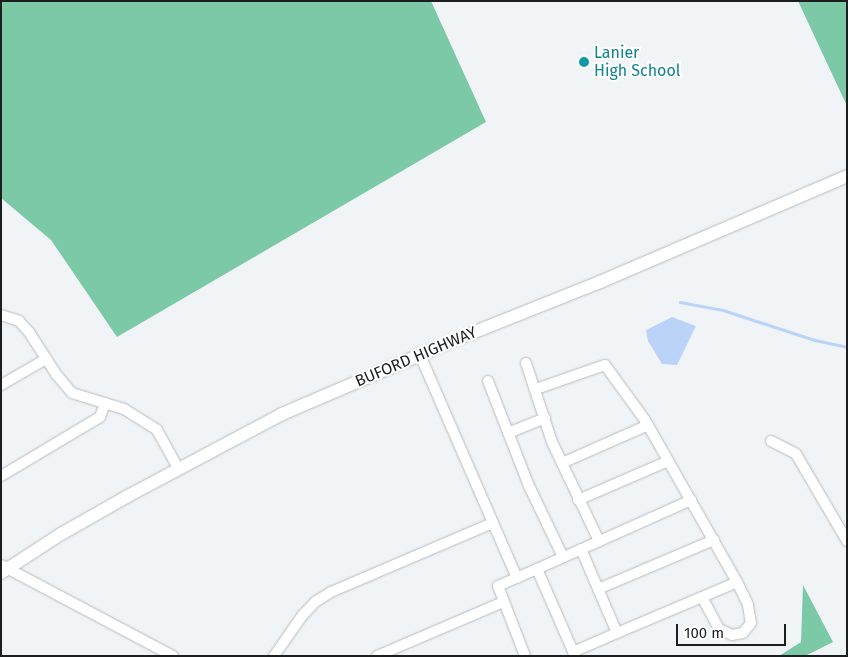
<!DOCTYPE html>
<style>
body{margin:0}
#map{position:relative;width:848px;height:657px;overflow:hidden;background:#f1f4f7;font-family:"Fira Sans",sans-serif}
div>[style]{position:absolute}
.forest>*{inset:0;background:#7cc9a7}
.water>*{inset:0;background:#bbd3f6}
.stream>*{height:2.5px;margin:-1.25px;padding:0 1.25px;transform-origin:1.25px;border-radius:1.25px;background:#bbd3f6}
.roads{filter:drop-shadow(0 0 1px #b8bbbe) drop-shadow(0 0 1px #b8bbbe)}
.minor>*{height:10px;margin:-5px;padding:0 5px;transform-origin:5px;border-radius:5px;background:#fff}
.major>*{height:12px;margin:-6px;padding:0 6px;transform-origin:6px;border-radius:6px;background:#fff}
.dots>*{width:14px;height:14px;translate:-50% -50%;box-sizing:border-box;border:2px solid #fff;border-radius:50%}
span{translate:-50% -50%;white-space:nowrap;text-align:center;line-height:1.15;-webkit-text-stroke:4px #fff;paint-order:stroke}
.culture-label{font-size:16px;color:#0d838f}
.left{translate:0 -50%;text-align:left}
.street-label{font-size:16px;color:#1d1e20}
.frame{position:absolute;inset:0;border:2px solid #1d1e20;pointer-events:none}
.scale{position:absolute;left:676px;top:624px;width:110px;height:22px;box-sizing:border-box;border:2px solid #1d1e20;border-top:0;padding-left:6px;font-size:15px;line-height:18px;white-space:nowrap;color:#1d1e20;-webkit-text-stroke:4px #fff;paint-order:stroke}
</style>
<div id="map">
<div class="forest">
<i style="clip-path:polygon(1px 1px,431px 1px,486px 122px,117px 337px,51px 240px,1px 198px)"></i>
<i style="clip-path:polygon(798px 1px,847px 1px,847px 106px)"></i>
<i style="clip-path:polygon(803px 585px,833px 642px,805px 656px,779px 656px,801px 642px)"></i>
</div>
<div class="water">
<i style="clip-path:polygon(672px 317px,696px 326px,677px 365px,662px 364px,648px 341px,646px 330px)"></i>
</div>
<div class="stream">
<i style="left:680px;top:302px;width:44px;rotate:10.5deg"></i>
<i style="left:723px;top:310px;width:97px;rotate:18.1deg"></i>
<i style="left:815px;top:340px;width:33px;rotate:12deg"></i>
</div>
<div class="roads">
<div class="minor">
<i style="left:1px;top:315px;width:19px;rotate:18deg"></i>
<i style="left:19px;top:321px;width:15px;rotate:48deg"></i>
<i style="left:29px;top:332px;width:50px;rotate:57.3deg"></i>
<i style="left:56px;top:374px;width:25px;rotate:50deg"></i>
<i style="left:72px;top:393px;width:54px;rotate:17.1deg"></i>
<i style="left:124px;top:409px;width:39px;rotate:32deg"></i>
<i style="left:157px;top:430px;width:43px;rotate:61.1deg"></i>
<i style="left:420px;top:355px;width:183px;rotate:66.5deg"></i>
<i style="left:526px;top:363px;width:83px;rotate:71.8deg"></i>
<i style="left:552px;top:442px;width:110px;rotate:64.6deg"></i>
<i style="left:488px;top:381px;width:113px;rotate:68.7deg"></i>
<i style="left:529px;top:486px;width:79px;rotate:64.4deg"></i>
<i style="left:1px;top:385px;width:52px;rotate:-30deg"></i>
<i style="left:536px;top:389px;width:73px;rotate:-19.2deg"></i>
<i style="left:605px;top:365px;width:68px;rotate:54deg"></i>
<i style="left:645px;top:420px;width:186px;rotate:60.4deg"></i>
<i style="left:508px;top:433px;width:40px;rotate:-22deg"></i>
<i style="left:771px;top:441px;width:28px;rotate:27deg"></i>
<i style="left:796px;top:454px;width:101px;rotate:59.6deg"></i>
<i style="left:562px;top:463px;width:94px;rotate:-23.8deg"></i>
<i style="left:1px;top:476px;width:115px;rotate:-30.8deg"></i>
<i style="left:100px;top:417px;width:15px;rotate:-70deg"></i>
<i style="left:578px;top:500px;width:98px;rotate:-23.4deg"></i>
<i style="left:581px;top:549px;width:91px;rotate:66.8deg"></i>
<i style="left:1px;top:565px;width:195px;rotate:27.9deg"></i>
<i style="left:537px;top:569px;width:169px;rotate:-24.1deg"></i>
<i style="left:598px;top:589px;width:126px;rotate:-22.9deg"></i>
<i style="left:573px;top:652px;width:48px;rotate:-23.4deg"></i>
<i style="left:617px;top:633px;width:92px;rotate:-23deg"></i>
<i style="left:702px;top:597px;width:38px;rotate:-23deg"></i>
<i style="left:737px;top:582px;width:25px;rotate:64deg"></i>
<i style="left:748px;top:605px;width:18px;rotate:81deg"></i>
<i style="left:751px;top:623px;width:13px;rotate:129deg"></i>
<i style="left:743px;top:633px;width:11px;rotate:170deg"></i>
<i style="left:732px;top:635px;width:14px;rotate:-155deg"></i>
<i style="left:719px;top:629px;width:36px;rotate:-118deg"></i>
<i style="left:274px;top:656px;width:49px;rotate:-55deg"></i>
<i style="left:302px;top:616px;width:19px;rotate:-47deg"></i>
<i style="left:315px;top:602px;width:19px;rotate:-32deg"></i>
<i style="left:331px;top:592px;width:176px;rotate:-23.1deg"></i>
<i style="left:493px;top:523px;width:60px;rotate:66.4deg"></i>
<i style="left:377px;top:656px;width:137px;rotate:-23.2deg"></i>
<i style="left:525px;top:656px;width:75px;rotate:-111.1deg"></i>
<i style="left:498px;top:586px;width:43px;rotate:-23.6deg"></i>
<i style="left:537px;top:569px;width:95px;rotate:66.4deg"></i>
</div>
<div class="major">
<i style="left:1px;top:573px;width:72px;rotate:-33deg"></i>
<i style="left:61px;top:534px;width:77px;rotate:-29.6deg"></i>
<i style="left:128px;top:496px;width:174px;rotate:-28deg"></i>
<i style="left:282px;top:414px;width:196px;rotate:-23.2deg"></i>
<i style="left:462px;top:337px;width:149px;rotate:-21.7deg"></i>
<i style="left:600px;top:282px;width:269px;rotate:-23.2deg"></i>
</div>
</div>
<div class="dots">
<i style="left:584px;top:62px;background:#0f9aa8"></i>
</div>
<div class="culture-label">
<span class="left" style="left:594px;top:62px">Lanier<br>High School</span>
</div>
<div class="street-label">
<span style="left:416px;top:357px;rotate:-23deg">BUFORD HIGHWAY</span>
</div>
<div class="frame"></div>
<div class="scale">100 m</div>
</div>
